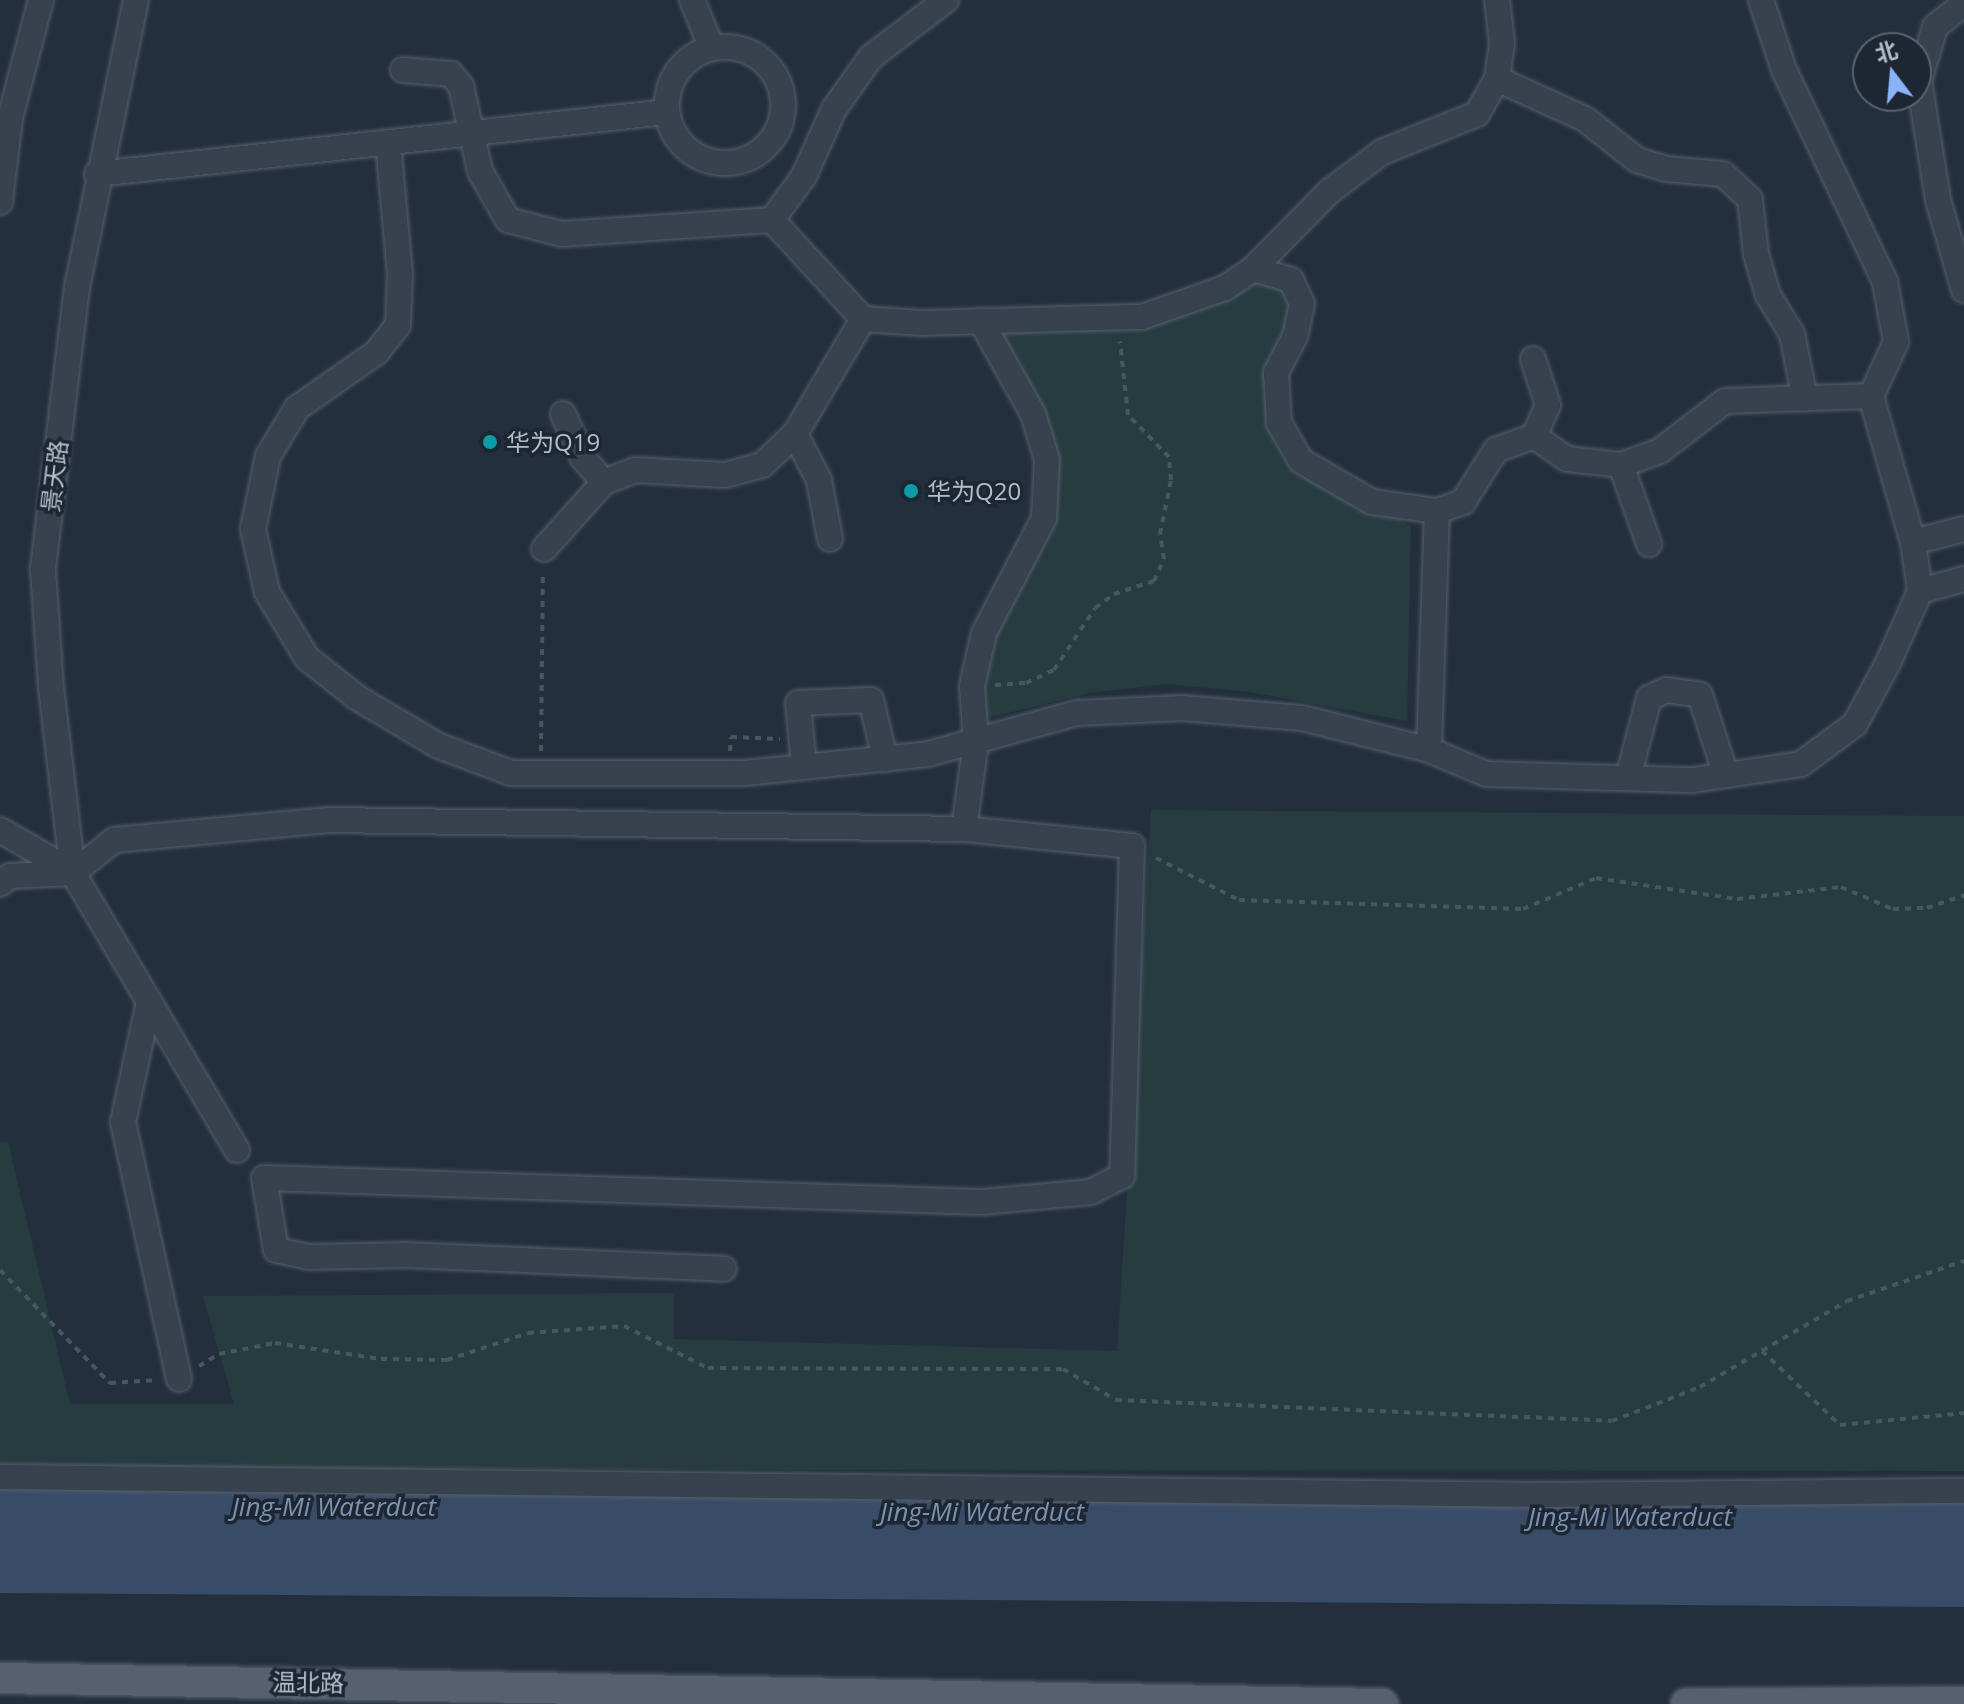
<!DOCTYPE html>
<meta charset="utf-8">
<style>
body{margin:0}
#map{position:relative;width:1964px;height:1704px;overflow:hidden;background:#242f3e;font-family:"Open Sans","Noto Sans SC",sans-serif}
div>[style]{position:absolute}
.green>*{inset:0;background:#263c3f}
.water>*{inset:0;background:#394c67}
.path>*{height:4px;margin-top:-2px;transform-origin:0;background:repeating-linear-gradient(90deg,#44595c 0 6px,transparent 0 12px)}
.roads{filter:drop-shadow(0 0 2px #565f6c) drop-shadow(0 0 2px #565f6c)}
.minor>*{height:24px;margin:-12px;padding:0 12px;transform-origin:12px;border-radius:12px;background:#38414e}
.minor>.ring{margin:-12px;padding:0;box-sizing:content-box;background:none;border:24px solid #38414e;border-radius:50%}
.major>*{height:30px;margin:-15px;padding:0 15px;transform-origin:15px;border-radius:15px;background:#56606e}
.dots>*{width:22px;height:22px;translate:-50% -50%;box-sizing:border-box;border:4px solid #1d2633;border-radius:50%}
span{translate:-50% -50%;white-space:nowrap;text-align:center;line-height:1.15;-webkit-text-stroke:7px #1d2633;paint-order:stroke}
.poi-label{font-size:24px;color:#b4bcc9}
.left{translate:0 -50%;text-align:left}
.street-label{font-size:24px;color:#b4bcc9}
.water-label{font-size:26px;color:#7c92b1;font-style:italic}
.north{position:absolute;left:1852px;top:32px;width:80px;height:80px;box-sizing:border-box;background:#1d2633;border:2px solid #59626f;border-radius:50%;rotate:344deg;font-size:22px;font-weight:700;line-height:32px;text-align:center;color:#b4bcc9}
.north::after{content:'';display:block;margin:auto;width:28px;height:36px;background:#8ab4f8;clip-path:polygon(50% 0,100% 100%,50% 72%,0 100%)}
</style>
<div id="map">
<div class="green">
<i style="clip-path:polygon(1253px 269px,1302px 304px,1276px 373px,1301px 461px,1411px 526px,1407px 721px,1250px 692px,1168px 684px,1089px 693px,975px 721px,984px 633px,1044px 518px,1047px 461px,981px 321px,1142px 317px)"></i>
<i style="clip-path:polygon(1151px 810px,1964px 816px,1964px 1471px,257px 1469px,0 1463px,0 1142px,8px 1142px,70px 1404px,234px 1404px,203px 1296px,674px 1293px,674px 1339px,1117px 1351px)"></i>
</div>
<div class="water">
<i style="clip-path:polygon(0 1482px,1964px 1503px,1964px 1607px,0 1593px)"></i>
</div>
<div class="path">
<i style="left:995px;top:685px;width:31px;rotate:-4deg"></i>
<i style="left:1026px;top:683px;width:31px;rotate:-25deg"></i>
<i style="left:1054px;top:670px;width:74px;rotate:-56.5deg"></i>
<i style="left:1095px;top:608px;width:24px;rotate:-36deg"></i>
<i style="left:1114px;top:594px;width:42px;rotate:-18deg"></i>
<i style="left:1154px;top:581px;width:24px;rotate:-66deg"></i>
<i style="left:1164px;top:559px;width:25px;rotate:-99deg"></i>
<i style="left:1160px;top:534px;width:55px;rotate:-78.5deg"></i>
<i style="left:1171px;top:480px;width:23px;rotate:-95deg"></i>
<i style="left:1169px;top:457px;width:59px;rotate:-134.3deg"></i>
<i style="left:1128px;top:415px;width:74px;rotate:-96.2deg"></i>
<i style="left:541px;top:751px;width:179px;rotate:-89.4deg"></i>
<i style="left:730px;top:751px;width:14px;rotate:-86deg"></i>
<i style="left:731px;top:737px;width:49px;rotate:2.3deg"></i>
<i style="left:1156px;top:858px;width:93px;rotate:26.8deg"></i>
<i style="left:1239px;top:900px;width:284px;rotate:1.8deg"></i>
<i style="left:1523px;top:909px;width:79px;rotate:-23deg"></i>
<i style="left:1596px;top:878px;width:143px;rotate:8.5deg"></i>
<i style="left:1737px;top:899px;width:105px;rotate:-6.6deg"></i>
<i style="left:1841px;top:887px;width:56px;rotate:22.9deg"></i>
<i style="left:1893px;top:909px;width:34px;rotate:-2deg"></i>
<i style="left:1927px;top:908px;width:39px;rotate:-19deg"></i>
<i style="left:0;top:1270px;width:158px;rotate:45.8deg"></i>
<i style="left:110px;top:1383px;width:48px;rotate:-3.6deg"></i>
<i style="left:1762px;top:1351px;width:108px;rotate:43.5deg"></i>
<i style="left:1840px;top:1425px;width:125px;rotate:-5.5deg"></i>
<i style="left:199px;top:1366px;width:23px;rotate:-31deg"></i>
<i style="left:219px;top:1354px;width:57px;rotate:-11.1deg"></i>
<i style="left:275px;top:1343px;width:107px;rotate:8.6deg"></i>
<i style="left:381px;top:1359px;width:66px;rotate:0.9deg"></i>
<i style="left:447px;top:1360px;width:85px;rotate:-18.4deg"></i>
<i style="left:528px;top:1333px;width:96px;rotate:-4.2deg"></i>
<i style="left:624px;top:1326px;width:94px;rotate:26.6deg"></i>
<i style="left:708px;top:1368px;width:355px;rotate:0.2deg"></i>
<i style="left:1063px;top:1369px;width:61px;rotate:30.3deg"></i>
<i style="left:1116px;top:1400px;width:496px;rotate:2.4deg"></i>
<i style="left:1612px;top:1421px;width:94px;rotate:-21.1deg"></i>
<i style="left:1700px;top:1387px;width:170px;rotate:-30.3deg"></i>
<i style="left:1847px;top:1301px;width:124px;rotate:-18.9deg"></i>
</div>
<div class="roads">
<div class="minor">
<i style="left:136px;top:0;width:293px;rotate:101.6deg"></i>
<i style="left:77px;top:287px;width:285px;rotate:96.9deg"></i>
<i style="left:43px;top:570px;width:117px;rotate:86.1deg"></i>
<i style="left:51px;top:687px;width:187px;rotate:83.3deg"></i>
<i style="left:73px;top:873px;width:322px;rotate:59.4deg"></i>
<i style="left:692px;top:0;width:50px;rotate:67.6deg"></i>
<i style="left:1761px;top:0;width:74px;rotate:71.8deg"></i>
<i style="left:1784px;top:70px;width:235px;rotate:64.5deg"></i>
<i style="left:1885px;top:282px;width:61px;rotate:79.6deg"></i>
<i style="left:1896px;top:342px;width:60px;rotate:114.8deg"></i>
<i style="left:1871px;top:396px;width:152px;rotate:74deg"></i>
<i style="left:1913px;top:542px;width:53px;rotate:-14.3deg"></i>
<i style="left:1964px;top:4px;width:37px;rotate:142deg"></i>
<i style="left:1935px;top:27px;width:56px;rotate:106.5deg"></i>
<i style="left:1919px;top:81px;width:121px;rotate:80.9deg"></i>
<i style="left:1938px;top:200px;width:94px;rotate:73.9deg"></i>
<i class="ring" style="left:667px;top:47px;width:92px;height:92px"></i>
<i style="left:403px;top:70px;width:48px;rotate:4.8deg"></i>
<i style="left:451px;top:74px;width:16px;rotate:50deg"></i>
<i style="left:461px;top:86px;width:87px;rotate:77.4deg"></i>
<i style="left:480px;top:171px;width:56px;rotate:60.3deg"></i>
<i style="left:508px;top:220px;width:56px;rotate:14.5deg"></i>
<i style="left:562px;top:234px;width:210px;rotate:-3.8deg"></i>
<i style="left:772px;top:220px;width:134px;rotate:47.4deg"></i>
<i style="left:1497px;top:79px;width:97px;rotate:24.4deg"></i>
<i style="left:1585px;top:119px;width:66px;rotate:38.3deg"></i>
<i style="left:1637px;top:160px;width:30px;rotate:17deg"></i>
<i style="left:1666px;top:169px;width:57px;rotate:5deg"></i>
<i style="left:1723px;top:174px;width:37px;rotate:43deg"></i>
<i style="left:1750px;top:199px;width:55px;rotate:83.8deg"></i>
<i style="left:1756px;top:254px;width:43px;rotate:73.7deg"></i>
<i style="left:1768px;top:295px;width:46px;rotate:58.4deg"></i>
<i style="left:1792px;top:334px;width:66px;rotate:78.7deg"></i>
<i style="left:388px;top:142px;width:134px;rotate:84.8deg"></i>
<i style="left:400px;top:275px;width:50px;rotate:92.3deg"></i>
<i style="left:398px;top:325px;width:34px;rotate:128deg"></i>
<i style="left:377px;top:352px;width:98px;rotate:145deg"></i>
<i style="left:297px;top:408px;width:56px;rotate:121.1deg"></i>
<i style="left:268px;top:456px;width:75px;rotate:101.6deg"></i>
<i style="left:253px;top:529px;width:65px;rotate:77.5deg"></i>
<i style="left:267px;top:592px;width:77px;rotate:58.8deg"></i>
<i style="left:307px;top:658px;width:63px;rotate:38.5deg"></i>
<i style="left:356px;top:697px;width:96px;rotate:30.6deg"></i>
<i style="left:439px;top:746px;width:77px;rotate:20.6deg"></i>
<i style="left:511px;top:773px;width:234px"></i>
<i style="left:745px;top:773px;width:184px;rotate:-5.9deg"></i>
<i style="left:928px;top:754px;width:155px;rotate:-15.4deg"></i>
<i style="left:1077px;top:713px;width:105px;rotate:-2.7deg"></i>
<i style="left:1182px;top:708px;width:120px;rotate:4.8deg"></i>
<i style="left:1302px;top:718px;width:131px;rotate:14.1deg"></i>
<i style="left:1429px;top:750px;width:62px;rotate:22.8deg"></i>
<i style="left:1486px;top:774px;width:207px;rotate:1.7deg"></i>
<i style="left:1693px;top:780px;width:109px;rotate:-8.4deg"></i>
<i style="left:1801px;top:764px;width:67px;rotate:-36.5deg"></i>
<i style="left:1855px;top:724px;width:69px;rotate:-61.6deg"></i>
<i style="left:1888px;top:663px;width:79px;rotate:-66deg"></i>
<i style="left:1920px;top:591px;width:49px;rotate:-98.1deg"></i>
<i style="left:97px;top:174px;width:573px;rotate:-6.21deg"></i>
<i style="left:0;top:202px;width:85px;rotate:-83.2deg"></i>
<i style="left:10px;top:118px;width:122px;rotate:-75.3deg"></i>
<i style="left:772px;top:220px;width:54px;rotate:-54deg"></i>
<i style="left:804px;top:176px;width:73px;rotate:-65.9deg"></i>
<i style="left:834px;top:109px;width:64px;rotate:-54.6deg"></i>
<i style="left:871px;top:57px;width:94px;rotate:-37.2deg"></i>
<i style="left:1253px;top:269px;width:40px;rotate:16deg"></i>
<i style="left:1291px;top:280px;width:26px;rotate:65deg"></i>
<i style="left:1302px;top:304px;width:33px;rotate:102deg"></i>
<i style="left:1295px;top:336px;width:42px;rotate:117.2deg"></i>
<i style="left:1276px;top:373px;width:50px;rotate:86.6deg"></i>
<i style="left:1279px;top:423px;width:44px;rotate:59.9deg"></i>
<i style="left:1301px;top:461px;width:82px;rotate:30deg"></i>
<i style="left:1372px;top:502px;width:66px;rotate:7.9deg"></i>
<i style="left:1437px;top:511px;width:28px;rotate:-19deg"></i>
<i style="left:1463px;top:502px;width:62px;rotate:-57.6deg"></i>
<i style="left:1496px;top:450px;width:40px;rotate:-20.2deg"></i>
<i style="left:1534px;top:436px;width:40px;rotate:34.9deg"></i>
<i style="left:1567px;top:459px;width:54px;rotate:6.3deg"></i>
<i style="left:1621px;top:465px;width:41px;rotate:-19.7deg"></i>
<i style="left:1660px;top:451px;width:82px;rotate:-37.6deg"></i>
<i style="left:1725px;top:401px;width:146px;rotate:-2deg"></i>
<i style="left:1533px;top:359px;width:48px;rotate:71.9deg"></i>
<i style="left:1548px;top:405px;width:34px;rotate:114deg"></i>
<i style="left:563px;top:414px;width:48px;rotate:65.6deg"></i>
<i style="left:583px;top:458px;width:32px;rotate:49deg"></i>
<i style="left:795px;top:434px;width:52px;rotate:62.4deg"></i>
<i style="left:819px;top:480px;width:60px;rotate:79.4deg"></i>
<i style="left:1621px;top:465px;width:84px;rotate:70.5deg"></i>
<i style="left:544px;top:549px;width:90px;rotate:-48.2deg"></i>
<i style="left:604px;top:482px;width:33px;rotate:-21deg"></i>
<i style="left:635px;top:470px;width:90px;rotate:3.2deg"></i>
<i style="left:725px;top:475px;width:38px;rotate:-15deg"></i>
<i style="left:762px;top:465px;width:45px;rotate:-43.2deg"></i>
<i style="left:795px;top:434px;width:134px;rotate:-59.4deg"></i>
<i style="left:863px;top:319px;width:59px;rotate:3.9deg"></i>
<i style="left:922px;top:323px;width:220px;rotate:-1.6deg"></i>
<i style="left:1142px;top:317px;width:88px;rotate:-19.3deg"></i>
<i style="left:1225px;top:288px;width:34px;rotate:-34deg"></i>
<i style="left:1253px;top:269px;width:110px;rotate:-45.4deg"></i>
<i style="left:1330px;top:191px;width:65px;rotate:-36.9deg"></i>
<i style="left:1382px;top:152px;width:102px;rotate:-21.8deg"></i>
<i style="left:1477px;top:114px;width:40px;rotate:-60.3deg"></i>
<i style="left:1497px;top:79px;width:36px;rotate:-82deg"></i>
<i style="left:1502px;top:43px;width:43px;rotate:-96.6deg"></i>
<i style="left:1920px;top:591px;width:46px;rotate:-15.3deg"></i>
<i style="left:1429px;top:750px;width:239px;rotate:-88.1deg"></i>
<i style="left:804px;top:766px;width:63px;rotate:-95.4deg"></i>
<i style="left:798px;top:703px;width:73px;rotate:-2.4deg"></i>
<i style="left:871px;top:700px;width:61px;rotate:76.7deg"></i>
<i style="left:1628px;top:778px;width:83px;rotate:-75.3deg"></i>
<i style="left:1649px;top:698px;width:19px;rotate:-25deg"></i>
<i style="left:1666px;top:690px;width:34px;rotate:8deg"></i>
<i style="left:1700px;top:695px;width:84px;rotate:72deg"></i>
<i style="left:964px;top:829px;width:89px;rotate:-82.2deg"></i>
<i style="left:976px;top:741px;width:55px;rotate:-94.2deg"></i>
<i style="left:972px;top:686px;width:54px;rotate:-77.2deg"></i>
<i style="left:984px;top:633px;width:130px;rotate:-62.4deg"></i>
<i style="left:1044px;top:518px;width:58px;rotate:-87deg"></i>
<i style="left:1047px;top:460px;width:48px;rotate:-106.9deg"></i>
<i style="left:1033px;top:414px;width:107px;rotate:-119.2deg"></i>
<i style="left:0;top:830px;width:82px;rotate:30deg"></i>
<i style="left:0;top:884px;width:13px;rotate:-39deg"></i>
<i style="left:10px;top:876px;width:63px;rotate:-2.7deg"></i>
<i style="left:73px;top:873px;width:53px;rotate:-38.8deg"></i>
<i style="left:114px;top:840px;width:216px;rotate:-5.3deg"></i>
<i style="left:329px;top:820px;width:635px;rotate:0.81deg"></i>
<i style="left:964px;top:829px;width:169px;rotate:5.8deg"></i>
<i style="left:1132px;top:846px;width:330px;rotate:91.7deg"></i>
<i style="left:1122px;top:1176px;width:35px;rotate:153deg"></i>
<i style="left:1091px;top:1192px;width:110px;rotate:174.8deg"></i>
<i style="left:981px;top:1202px;width:717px;rotate:-178.08deg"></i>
<i style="left:264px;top:1178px;width:73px;rotate:80.5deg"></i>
<i style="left:276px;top:1250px;width:34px;rotate:12deg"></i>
<i style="left:309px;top:1257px;width:98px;rotate:-1.2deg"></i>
<i style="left:407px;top:1255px;width:317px;rotate:2.5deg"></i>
<i style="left:149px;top:1002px;width:123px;rotate:102.2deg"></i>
<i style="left:123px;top:1122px;width:263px;rotate:77.7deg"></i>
<i style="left:0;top:1477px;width:1548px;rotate:0.67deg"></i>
<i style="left:1548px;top:1495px;width:416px;rotate:-0.6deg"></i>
</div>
<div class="major">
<i style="left:0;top:1678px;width:1383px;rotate:1.08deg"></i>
<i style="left:1686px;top:1704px;width:278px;rotate:-0.4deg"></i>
</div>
</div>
<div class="dots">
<i style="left:490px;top:442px;background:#0f9aa8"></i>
<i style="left:911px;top:491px;background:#0f9aa8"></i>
</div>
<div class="poi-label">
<span class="left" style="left:506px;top:442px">华为Q19</span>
<span class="left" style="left:927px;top:491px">华为Q20</span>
</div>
<div class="street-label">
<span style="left:54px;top:476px;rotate:-83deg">景天路</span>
<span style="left:308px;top:1682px;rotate:1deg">温北路</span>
</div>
<div class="water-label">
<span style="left:334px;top:1507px">Jing-Mi Waterduct</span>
<span style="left:982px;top:1512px">Jing-Mi Waterduct</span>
<span style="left:1630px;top:1517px">Jing-Mi Waterduct</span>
</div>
<div class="north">北</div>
</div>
